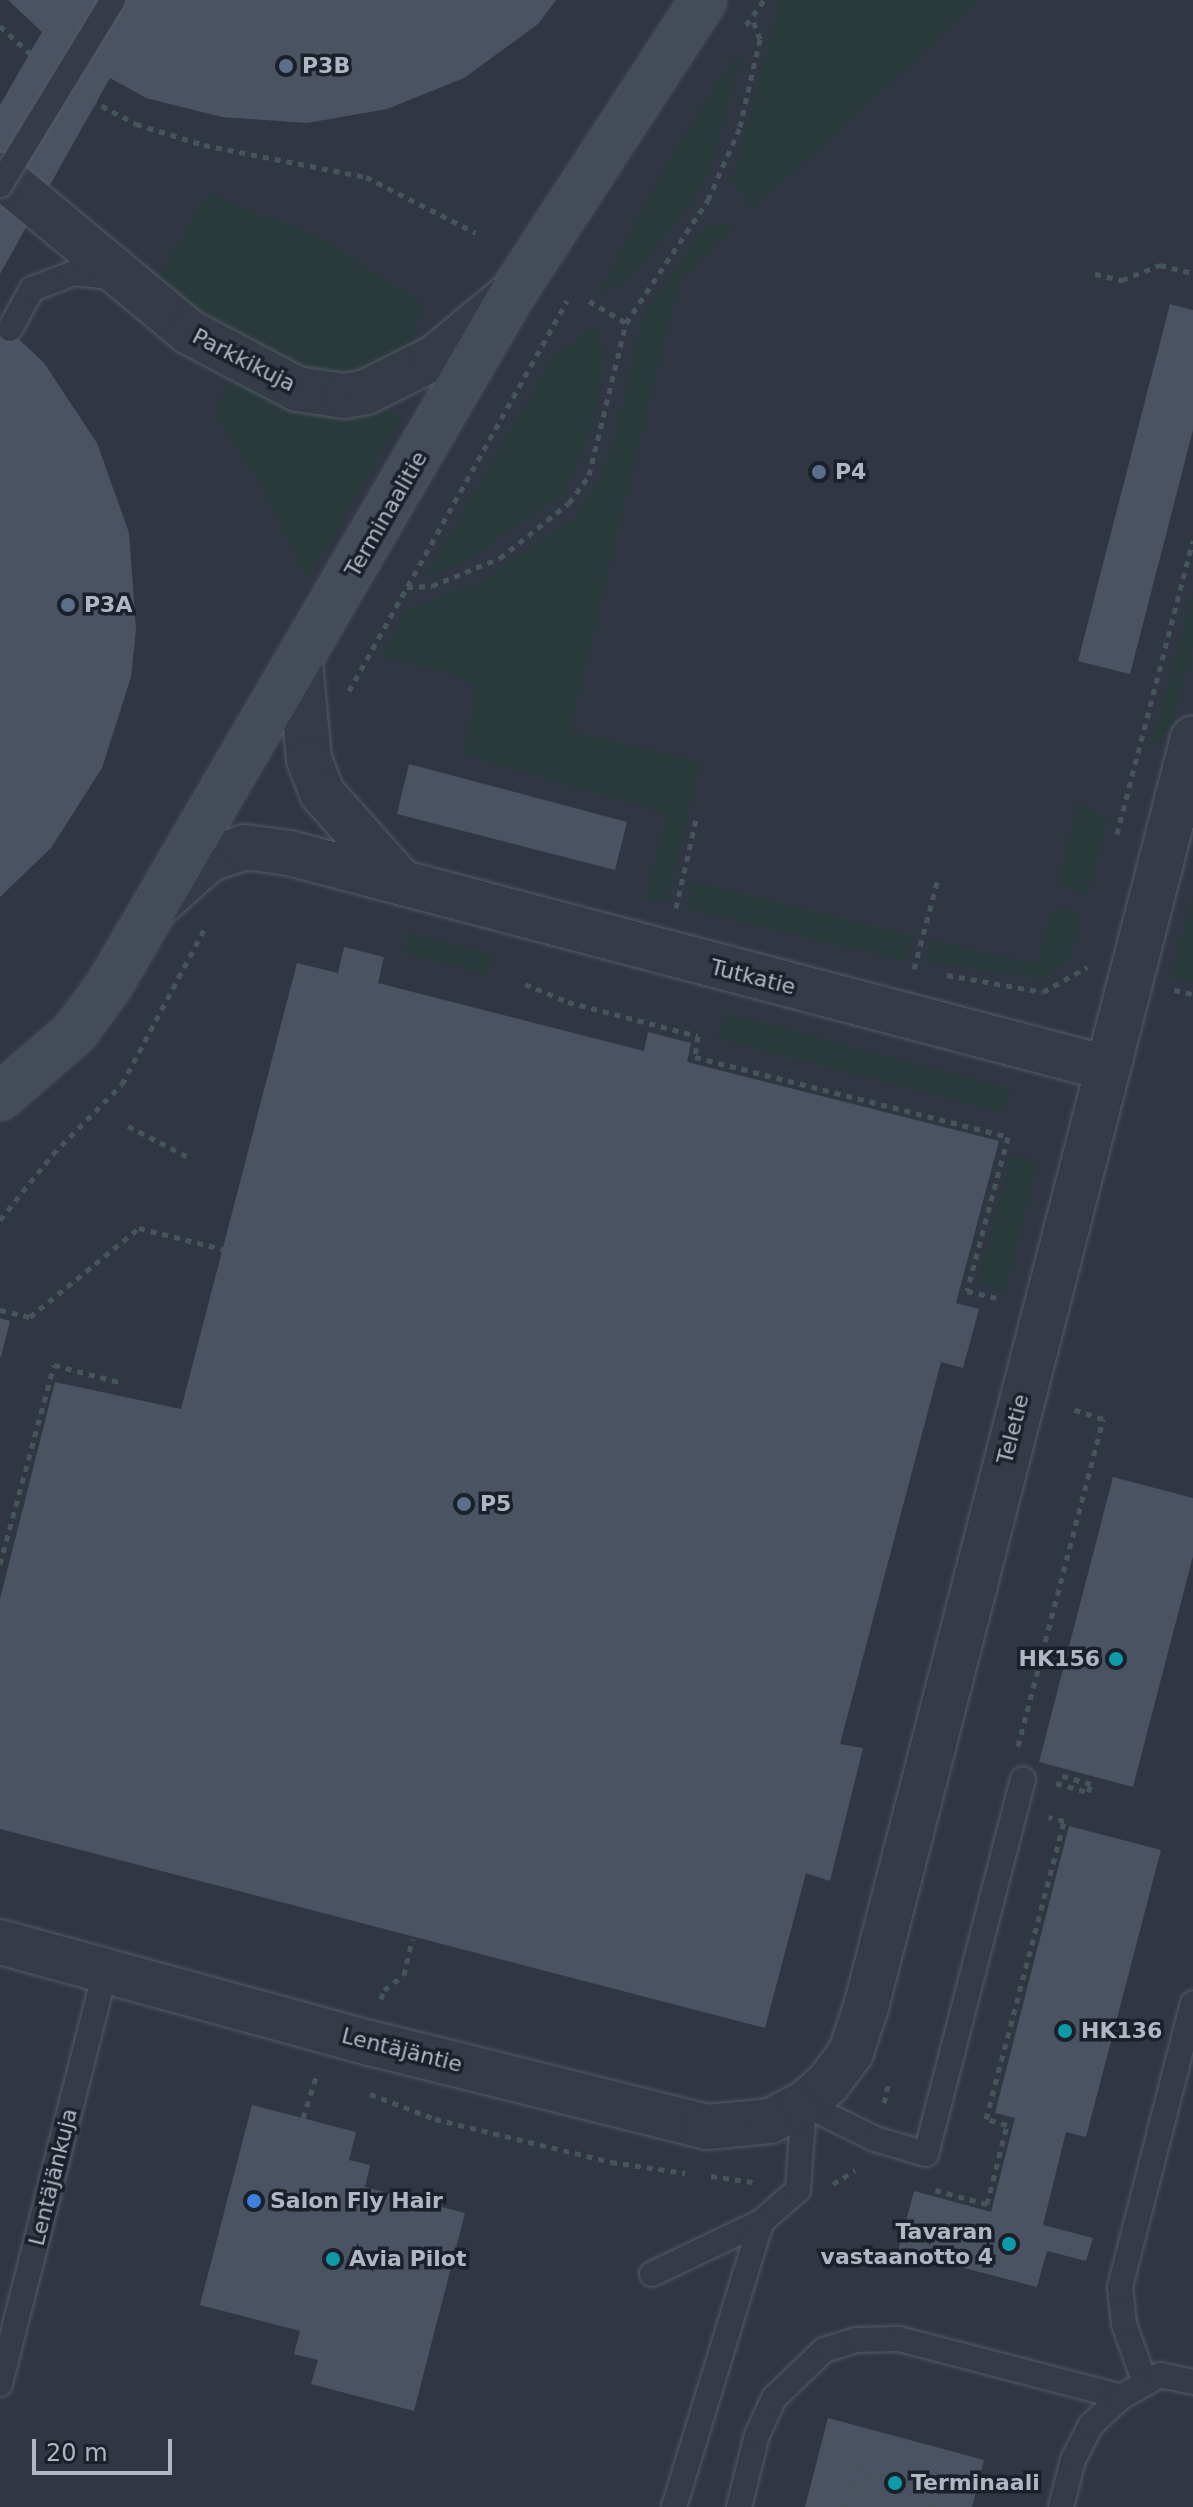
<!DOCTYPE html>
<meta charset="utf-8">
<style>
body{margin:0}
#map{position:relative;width:1193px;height:2507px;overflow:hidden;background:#232a36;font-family:"DejaVu Sans",sans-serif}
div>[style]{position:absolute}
.airport>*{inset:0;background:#303743}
.green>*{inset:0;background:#293a3b}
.building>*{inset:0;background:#4b5362}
.path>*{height:5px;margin-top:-2.5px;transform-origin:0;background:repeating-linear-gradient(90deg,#465559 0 6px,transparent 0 12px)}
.roads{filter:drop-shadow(0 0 2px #545965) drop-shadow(0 0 2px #545965)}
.lane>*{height:24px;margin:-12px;padding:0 12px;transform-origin:12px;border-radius:12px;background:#363c47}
.street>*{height:44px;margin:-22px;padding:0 22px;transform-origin:22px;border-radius:22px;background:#363c47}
.secondary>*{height:44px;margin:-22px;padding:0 22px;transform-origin:22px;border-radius:22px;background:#444b59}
.path-bridge>*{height:5px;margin-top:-2.5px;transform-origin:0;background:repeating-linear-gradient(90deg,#465559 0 6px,transparent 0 12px)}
.bridges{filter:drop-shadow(0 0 2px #545965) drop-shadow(0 0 2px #545965)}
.lane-bridge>*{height:24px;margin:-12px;padding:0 12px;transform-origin:12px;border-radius:12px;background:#363c47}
.dots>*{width:22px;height:22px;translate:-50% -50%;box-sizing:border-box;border:4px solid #1b212b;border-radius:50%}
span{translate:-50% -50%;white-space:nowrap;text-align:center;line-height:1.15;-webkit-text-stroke:7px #1b212b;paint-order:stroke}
.poi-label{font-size:22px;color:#b1b6c3;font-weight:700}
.left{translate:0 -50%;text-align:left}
.right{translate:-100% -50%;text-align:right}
.street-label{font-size:22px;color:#b1b6c3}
.scale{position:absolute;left:32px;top:2439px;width:140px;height:36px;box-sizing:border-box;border:4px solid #b1b6c3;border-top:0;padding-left:10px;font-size:24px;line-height:28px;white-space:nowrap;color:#b1b6c3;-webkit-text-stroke:6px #1b212b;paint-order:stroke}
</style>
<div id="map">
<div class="airport">
<i style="clip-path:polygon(0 0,1193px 0,1193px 2507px,0 2507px)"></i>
</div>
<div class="green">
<i style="clip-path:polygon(781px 0,980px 0,753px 208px,732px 182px)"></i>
<i style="clip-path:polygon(741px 57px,711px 167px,693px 201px,624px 285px,600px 292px,669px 160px,730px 63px)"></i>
<i style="clip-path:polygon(211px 192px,240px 208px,315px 234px,424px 305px,414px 326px,417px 335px,391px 364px,368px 375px,318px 379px,152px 286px)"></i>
<i style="clip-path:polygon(722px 222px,733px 227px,679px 281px,569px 731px,700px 762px,667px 903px,646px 898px,667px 814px,463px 754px,477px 687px,449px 672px,380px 657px,405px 611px,484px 580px,576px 516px,598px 485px,615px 438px,644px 312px,705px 228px)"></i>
<i style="clip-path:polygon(593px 327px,602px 345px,601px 383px,591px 432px,562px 495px,462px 563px,425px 577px,553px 358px)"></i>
<i style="clip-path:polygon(233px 378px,378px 404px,401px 419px,307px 579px,263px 486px,218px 418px,220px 400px)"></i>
<i style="clip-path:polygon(1193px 593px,1193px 645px,1172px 724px,1150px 749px)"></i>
<i style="clip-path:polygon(1078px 803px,1107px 819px,1087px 895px,1058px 884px)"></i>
<i style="clip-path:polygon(693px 881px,913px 936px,906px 961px,687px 909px)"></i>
<i style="clip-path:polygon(1193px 895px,1193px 982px,1171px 978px)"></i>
<i style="clip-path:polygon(1062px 909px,1081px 913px,1070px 959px,1043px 979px,927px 962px,932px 940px,1037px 964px,1051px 912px)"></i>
<i style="clip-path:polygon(409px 932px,494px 955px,487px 975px,403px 952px)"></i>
<i style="clip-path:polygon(725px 1013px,1011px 1089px,1002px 1113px,717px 1038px)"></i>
<i style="clip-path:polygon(1012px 1155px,1037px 1161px,1005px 1291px,977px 1282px)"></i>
</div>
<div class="building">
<i style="clip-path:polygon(8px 0,556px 0,538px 24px,464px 78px,387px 109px,307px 123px,222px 117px,146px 98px,110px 78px,0 274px,0 105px,42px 32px)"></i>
<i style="clip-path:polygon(1170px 304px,1193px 310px,1193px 430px,1130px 674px,1078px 661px)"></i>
<i style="clip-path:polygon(0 321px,44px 363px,97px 443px,129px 533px,136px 629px,131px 677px,102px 768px,51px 848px,0 897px)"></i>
<i style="clip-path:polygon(409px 764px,627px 822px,615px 870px,397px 814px)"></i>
<i style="clip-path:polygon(344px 947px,384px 957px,378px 983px,644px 1051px,648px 1032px,691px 1043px,687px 1062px,999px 1141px,956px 1303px,979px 1309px,963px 1368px,941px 1362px,840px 1744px,863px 1748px,830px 1881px,806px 1873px,765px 2028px,0 1829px,0 1599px,55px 1382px,181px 1409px,297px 963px,338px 973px)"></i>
<i style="clip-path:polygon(0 1318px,10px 1321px,1px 1357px,0 1357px)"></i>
<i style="clip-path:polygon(1113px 1477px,1193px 1498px,1193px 1556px,1133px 1787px,1039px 1762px)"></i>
<i style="clip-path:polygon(1069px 1826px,1161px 1850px,1086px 2137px,1066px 2132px,1043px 2225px,1093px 2238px,1086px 2261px,1047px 2251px,1037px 2287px,898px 2251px,914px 2191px,991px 2212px,1015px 2118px,995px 2113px)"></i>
<i style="clip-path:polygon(252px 2105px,356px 2132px,349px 2160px,370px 2165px,365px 2187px,465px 2213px,414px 2411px,311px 2384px,318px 2360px,294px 2354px,300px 2331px,200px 2305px)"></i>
<i style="clip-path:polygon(828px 2418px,984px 2460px,972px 2507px,805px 2507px)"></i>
</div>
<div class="path">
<i style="left:746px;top:25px;width:31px;rotate:-54deg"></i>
<i style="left:0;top:26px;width:47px;rotate:42.4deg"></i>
<i style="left:91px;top:100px;width:51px;rotate:28.1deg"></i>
<i style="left:136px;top:124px;width:71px;rotate:17.2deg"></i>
<i style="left:204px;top:145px;width:165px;rotate:11.2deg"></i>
<i style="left:366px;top:177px;width:123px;rotate:27deg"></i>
<i style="left:1095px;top:274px;width:28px;rotate:13deg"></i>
<i style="left:1122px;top:280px;width:41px;rotate:-21.5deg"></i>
<i style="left:1160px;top:265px;width:34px;rotate:14deg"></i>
<i style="left:589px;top:301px;width:43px;rotate:30.7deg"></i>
<i style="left:407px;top:587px;width:25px;rotate:-2deg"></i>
<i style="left:432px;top:586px;width:74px;rotate:-22.4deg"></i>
<i style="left:500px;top:558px;width:88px;rotate:-38.6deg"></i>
<i style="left:569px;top:503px;width:34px;rotate:-54deg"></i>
<i style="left:589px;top:475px;width:156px;rotate:-76.3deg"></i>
<i style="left:626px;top:323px;width:148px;rotate:-56.3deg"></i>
<i style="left:708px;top:200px;width:80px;rotate:-66.3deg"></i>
<i style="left:740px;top:127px;width:90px;rotate:-77.2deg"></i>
<i style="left:760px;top:39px;width:22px;rotate:-111deg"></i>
<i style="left:349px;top:691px;width:447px;rotate:-60.8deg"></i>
<i style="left:1117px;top:834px;width:303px;rotate:-75.5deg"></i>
<i style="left:676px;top:908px;width:91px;rotate:-77.3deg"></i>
<i style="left:914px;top:969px;width:93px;rotate:-75.1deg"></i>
<i style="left:947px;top:975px;width:97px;rotate:10deg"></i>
<i style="left:1043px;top:992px;width:51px;rotate:-29.6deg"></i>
<i style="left:525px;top:984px;width:47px;rotate:22.7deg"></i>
<i style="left:568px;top:1002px;width:134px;rotate:14.7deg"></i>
<i style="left:698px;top:1036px;width:21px;rotate:98deg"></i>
<i style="left:695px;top:1057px;width:323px;rotate:14.3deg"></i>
<i style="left:1008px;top:1137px;width:159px;rotate:104.9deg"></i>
<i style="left:967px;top:1291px;width:36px;rotate:13deg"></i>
<i style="left:1174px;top:990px;width:19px;rotate:12deg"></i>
<i style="left:128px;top:1126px;width:68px;rotate:27.3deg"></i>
<i style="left:0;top:1220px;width:85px;rotate:-51.2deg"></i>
<i style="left:53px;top:1154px;width:98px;rotate:-45.4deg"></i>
<i style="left:122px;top:1084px;width:179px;rotate:-62deg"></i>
<i style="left:0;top:1564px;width:206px;rotate:-74.8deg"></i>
<i style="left:54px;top:1365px;width:67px;rotate:14.7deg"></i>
<i style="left:1018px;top:1746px;width:338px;rotate:-75.4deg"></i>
<i style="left:1103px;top:1419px;width:36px;rotate:-162deg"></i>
<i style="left:1056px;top:1783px;width:33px;rotate:16deg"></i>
<i style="left:1088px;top:1792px;width:9px;rotate:-69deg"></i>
<i style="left:1091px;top:1784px;width:33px;rotate:-164deg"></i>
<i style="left:381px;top:1999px;width:9px;rotate:-72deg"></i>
<i style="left:384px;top:1990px;width:25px;rotate:-37deg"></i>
<i style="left:404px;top:1975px;width:37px;rotate:-77deg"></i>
<i style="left:370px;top:2094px;width:70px;rotate:21deg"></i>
<i style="left:435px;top:2119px;width:181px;rotate:13.7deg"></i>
<i style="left:611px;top:2162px;width:75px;rotate:8.5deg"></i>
<i style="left:884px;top:2103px;width:22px;rotate:-77deg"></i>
<i style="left:303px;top:2118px;width:43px;rotate:-72.4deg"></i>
<i style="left:711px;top:2176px;width:42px;rotate:8.1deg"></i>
<i style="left:833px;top:2184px;width:26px;rotate:-32deg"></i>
<i style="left:935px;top:2190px;width:54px;rotate:15.1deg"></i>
<i style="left:987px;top:2204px;width:81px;rotate:-75.8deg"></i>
<i style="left:1007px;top:2125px;width:22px;rotate:-164deg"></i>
<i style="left:986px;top:2119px;width:308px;rotate:-75.3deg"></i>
<i style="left:1064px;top:1821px;width:16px;rotate:-165deg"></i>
<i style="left:845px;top:2507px;width:39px;rotate:-75deg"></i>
<i style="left:855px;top:2469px;width:81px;rotate:14.2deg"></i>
<i style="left:934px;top:2489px;width:19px;rotate:106deg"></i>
</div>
<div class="roads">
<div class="lane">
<i style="left:10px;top:329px;width:46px;rotate:-61.2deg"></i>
<i style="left:32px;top:289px;width:45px;rotate:-20.9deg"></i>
<i style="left:74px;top:273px;width:43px;rotate:6.6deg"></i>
<i style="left:652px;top:2274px;width:121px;rotate:-25.5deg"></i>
<i style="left:761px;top:2222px;width:49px;rotate:-40.9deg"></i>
<i style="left:798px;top:2190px;width:86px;rotate:-86deg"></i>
<i style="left:804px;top:2104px;width:79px;rotate:26.2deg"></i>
<i style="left:875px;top:2139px;width:53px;rotate:16.4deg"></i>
<i style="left:926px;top:2154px;width:387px;rotate:-75.5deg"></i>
<i style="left:1144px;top:2380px;width:59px;rotate:-109.7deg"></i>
<i style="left:1124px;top:2324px;width:37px;rotate:-96deg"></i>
<i style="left:1120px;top:2287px;width:293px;rotate:-75.6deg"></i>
<i style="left:0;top:2384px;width:428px;rotate:-75.7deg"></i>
<i style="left:674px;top:2507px;width:298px;rotate:-73deg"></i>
<i style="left:739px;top:2507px;width:74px;rotate:-76deg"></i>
<i style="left:757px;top:2435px;width:41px;rotate:-65.3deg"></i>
<i style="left:774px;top:2398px;width:69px;rotate:-43.8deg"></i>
<i style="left:824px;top:2350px;width:34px;rotate:-17deg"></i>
<i style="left:857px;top:2340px;width:42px;rotate:-1.4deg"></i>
<i style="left:899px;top:2339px;width:229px;rotate:14.6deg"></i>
<i style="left:1061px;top:2507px;width:49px;rotate:-75.7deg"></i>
<i style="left:1073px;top:2460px;width:39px;rotate:-63deg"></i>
<i style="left:1091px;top:2425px;width:41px;rotate:-43deg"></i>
<i style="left:1121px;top:2397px;width:45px;rotate:-29.4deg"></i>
<i style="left:1160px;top:2375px;width:34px;rotate:12deg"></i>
</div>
<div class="street">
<i style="left:0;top:175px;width:246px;rotate:39.7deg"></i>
<i style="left:189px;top:332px;width:122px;rotate:27.8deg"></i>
<i style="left:297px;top:389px;width:48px;rotate:8.5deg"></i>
<i style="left:344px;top:396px;width:22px;rotate:-10deg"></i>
<i style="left:366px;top:392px;width:78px;rotate:-26.6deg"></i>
<i style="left:436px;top:357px;width:94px;rotate:-39.8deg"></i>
<i style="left:300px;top:662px;width:97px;rotate:84.7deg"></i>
<i style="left:309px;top:759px;width:36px;rotate:69deg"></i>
<i style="left:322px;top:793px;width:118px;rotate:48.4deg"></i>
<i style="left:162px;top:901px;width:63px;rotate:-41.8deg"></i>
<i style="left:209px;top:859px;width:38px;rotate:-18deg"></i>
<i style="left:245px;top:847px;width:44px;rotate:7.8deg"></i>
<i style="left:289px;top:853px;width:845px;rotate:14.74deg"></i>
<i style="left:0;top:1942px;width:384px;rotate:15.3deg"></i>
<i style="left:370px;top:2043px;width:347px;rotate:14deg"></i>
<i style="left:707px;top:2127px;width:63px;rotate:-5.4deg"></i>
<i style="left:770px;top:2121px;width:38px;rotate:-27deg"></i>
<i style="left:804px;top:2104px;width:32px;rotate:-41deg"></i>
<i style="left:828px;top:2083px;width:39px;rotate:-53deg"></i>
<i style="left:851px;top:2052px;width:47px;rotate:-71.6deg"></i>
<i style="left:866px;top:2007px;width:1310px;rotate:-75.55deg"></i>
</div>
<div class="secondary">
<i style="left:0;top:1097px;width:99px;rotate:-40.9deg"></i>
<i style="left:75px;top:1032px;width:59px;rotate:-53.9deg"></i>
<i style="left:110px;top:984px;width:799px;rotate:-59.77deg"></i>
<i style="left:512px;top:294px;width:351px;rotate:-56.9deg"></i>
</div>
</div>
<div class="path-bridge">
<i style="left:0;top:1310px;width:31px;rotate:13deg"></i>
<i style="left:30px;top:1317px;width:141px;rotate:-39.2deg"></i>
<i style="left:139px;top:1228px;width:86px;rotate:14.2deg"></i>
</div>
<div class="bridges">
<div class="lane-bridge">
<i style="left:0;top:185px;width:217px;rotate:-58.6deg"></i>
</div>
</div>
<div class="dots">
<i style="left:286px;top:66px;background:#5c6f8a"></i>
<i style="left:819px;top:472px;background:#5c6f8a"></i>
<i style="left:68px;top:605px;background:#5c6f8a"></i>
<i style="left:464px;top:1504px;background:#5c6f8a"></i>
<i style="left:1116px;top:1659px;background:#0f9aa8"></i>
<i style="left:1065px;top:2031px;background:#0f9aa8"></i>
<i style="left:254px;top:2201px;background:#3f7fe0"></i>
<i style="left:1009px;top:2244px;background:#0f9aa8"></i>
<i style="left:333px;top:2259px;background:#0f9aa8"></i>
<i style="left:895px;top:2483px;background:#0f9aa8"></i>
</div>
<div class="poi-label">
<span class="left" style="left:302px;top:66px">P3B</span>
<span class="left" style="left:835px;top:472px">P4</span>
<span class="left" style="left:84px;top:605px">P3A</span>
<span class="left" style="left:480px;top:1504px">P5</span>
<span class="right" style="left:1100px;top:1659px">HK156</span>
<span class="left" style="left:1081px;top:2031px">HK136</span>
<span class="left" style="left:270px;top:2201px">Salon Fly Hair</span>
<span class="right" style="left:993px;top:2244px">Tavaran<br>vastaanotto 4</span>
<span class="left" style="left:349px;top:2259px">Avia Pilot</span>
<span class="left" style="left:911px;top:2483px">Terminaali</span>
</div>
<div class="street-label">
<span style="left:244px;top:360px;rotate:27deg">Parkkikuja</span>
<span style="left:386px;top:514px;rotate:-60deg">Terminaalitie</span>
<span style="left:753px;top:977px;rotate:14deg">Tutkatie</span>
<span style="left:1013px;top:1429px;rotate:-76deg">Teletie</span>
<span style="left:402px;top:2050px;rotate:14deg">Lentäjäntie</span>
<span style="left:53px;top:2177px;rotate:-76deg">Lentäjänkuja</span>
</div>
<div class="scale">20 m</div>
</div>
